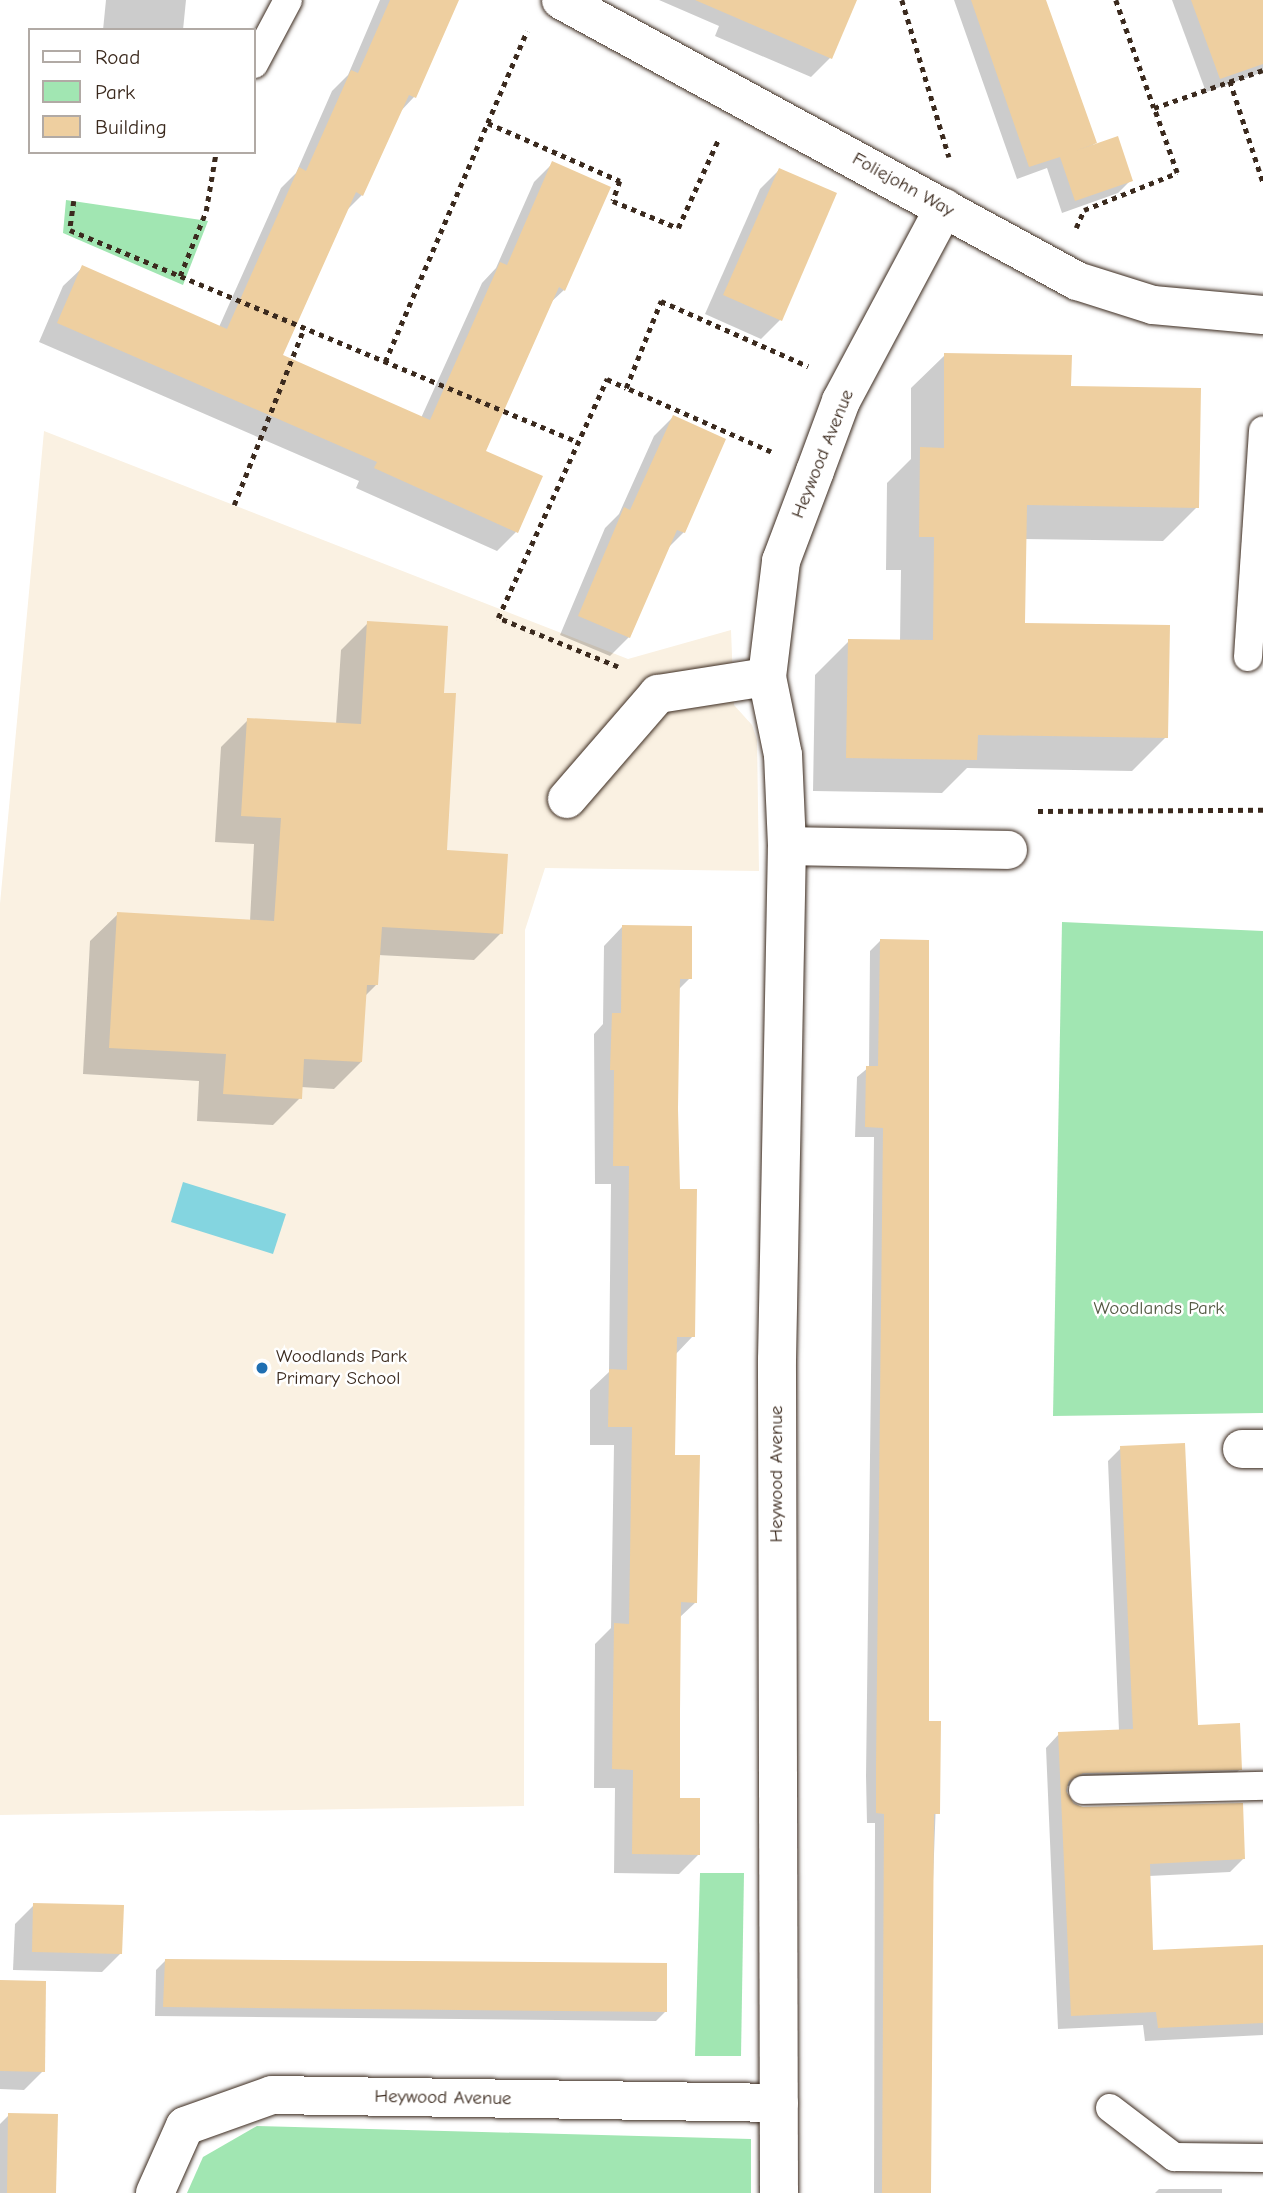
<!DOCTYPE html>
<style>
body{margin:0}
#map{position:relative;width:1263px;height:2193px;overflow:hidden;background:#fff;font-family:"Comic Neue",sans-serif}
div>[style]{position:absolute}
.built>*{inset:0;background:#faf1e2}
.green>*{inset:0;background:#a1e6b2}
.water>*{inset:0;background:#84d5e0}
.shadow>*{inset:0;background:#0003}
.building>*{inset:0;background:#eecfa0}
.path>*{height:4.5px;margin-top:-2.25px;transform-origin:0;background:repeating-linear-gradient(90deg,#3b2a1e 0 5px,transparent 0 10px)}
.roads{filter:drop-shadow(0 0 2px #3b2a1e) drop-shadow(0 0 2px #3b2a1e)}
.service>*{height:28px;margin:-14px;padding:0 14px;transform-origin:14px;border-radius:14px;background:#fff}
.minor>*{height:38px;margin:-19px;padding:0 19px;transform-origin:19px;border-radius:19px;background:#fff}
.dots>*{width:19px;height:19px;translate:-50% -50%;box-sizing:border-box;border:4px solid #fff;border-radius:50%}
span{translate:-50% -50%;white-space:nowrap;text-align:center;line-height:1.15;-webkit-text-stroke:5px #fff;paint-order:stroke}
.street-label{font-size:19px;color:#3b2a1e}
.park-label{font-size:19px;color:#545943}
.poi-label{font-size:19px;color:#3b2a1e}
.left{translate:0 -50%;text-align:left}
.legend{position:absolute;left:28px;top:28px;width:228px;height:126px;box-sizing:border-box;background:#fff;border:2px solid #b1aaa5;margin:0;padding:9px 12px;list-style:none;font-size:21px;color:#3b2a1e}
.legend li{display:flex;align-items:center;gap:14px;height:35px}
.legend b{width:35px;border:2px solid #b1aaa5}
</style>
<div id="map">
<div class="built">
<i style="clip-path:polygon(44px 431px,628px 659px,731px 630px,734px 705px,752px 725px,757px 740px,759px 871px,545px 868px,525px 930px,524px 1806px,0 1815px,0 904px)"></i>
</div>
<div class="green">
<i style="clip-path:polygon(66px 200px,208px 221px,183px 285px,63px 233px)"></i>
<i style="clip-path:polygon(1062px 922px,1263px 931px,1263px 1413px,1053px 1416px)"></i>
<i style="clip-path:polygon(700px 1873px,744px 1873px,741px 2056px,695px 2056px)"></i>
<i style="clip-path:polygon(257px 2126px,751px 2139px,751px 2193px,187px 2193px,203px 2157px)"></i>
</div>
<div class="water">
<i style="clip-path:polygon(183px 1182px,286px 1214px,273px 1254px,171px 1222px)"></i>
</div>
<div class="shadow">
<i style="clip-path:polygon(106px 0,186px 0,183px 30px,103px 30px)"></i>
<i style="clip-path:polygon(380px 0,457px 0,414px 97px,399px 113px,362px 195px,346px 211px,281px 356px,421px 418px,482px 283px,496px 268px,534px 182px,553px 163px,564px 290px,549px 304px,484px 452px,516px 532px,497px 551px,356px 488px,359px 481px,39px 342px,63px 286px,82px 268px,219px 327px,281px 188px,296px 173px,332px 91px,348px 75px)"></i>
<i style="clip-path:polygon(659px 0,853px 0,855px 1px,830px 58px,811px 77px,715px 36px,719px 26px)"></i>
<i style="clip-path:polygon(954px 0,1045px 0,1095px 143px,1089px 148px,1131px 180px,1118px 193px,1062px 213px,1047px 168px,1017px 179px)"></i>
<i style="clip-path:polygon(1172px 0,1258px 0,1263px 14px,1263px 72px,1206px 92px)"></i>
<i style="clip-path:polygon(779px 170px,780px 320px,761px 339px,705px 314px,760px 189px)"></i>
<i style="clip-path:polygon(945px 355px,1069px 388px,1197px 507px,1163px 541px,1024px 539px,1023px 624px,1166px 737px,1132px 771px,967px 768px,942px 793px,813px 791px,815px 675px,849px 641px,900px 641px,901px 570px,886px 570px,887px 483px,911px 459px,911px 388px)"></i>
<i style="clip-path:polygon(673px 417px,684px 532px,666px 550px,629px 637px,610px 656px,560px 635px,605px 528px,619px 514px,654px 436px)"></i>
<i style="clip-path:polygon(368px 623px,442px 694px,445px 852px,501px 933px,474px 960px,378px 955px,376px 985px,364px 997px,361px 1062px,334px 1089px,301px 1087px,300px 1098px,273px 1125px,197px 1121px,199px 1081px,83px 1074px,90px 941px,118px 914px,250px 921px,254px 844px,215px 842px,221px 747px,248px 720px,336px 724px,341px 650px)"></i>
<i style="clip-path:polygon(622px 927px,690px 978px,678px 990px,676px 1109px,678px 1191px,693px 1336px,675px 1355px,673px 1457px,696px 1602px,679px 1618px,678px 1800px,698px 1855px,679px 1874px,614px 1873px,615px 1788px,594px 1788px,595px 1644px,611px 1628px,614px 1445px,590px 1445px,590px 1390px,609px 1372px,611px 1184px,595px 1184px,594px 1034px,603px 1024px,604px 946px)"></i>
<i style="clip-path:polygon(880px 941px,927px 1722px,939px 1722px,929px 1987px,929px 2193px,874px 2193px,875px 1823px,867px 1823px,866px 1776px,874px 1137px,855px 1137px,857px 1077px,869px 1067px,870px 951px)"></i>
<i style="clip-path:polygon(1121px 1448px,1197px 1727px,1240px 1769px,1227px 1783px,1067px 1786px,1067px 1799px,1083px 1808px,1243px 1859px,1230px 1872px,1149px 1876px,1151px 1952px,1263px 1946px,1263px 2035px,1145px 2041px,1143px 2025px,1058px 2029px,1046px 1748px,1059px 1734px,1119px 1731px,1108px 1461px)"></i>
<i style="clip-path:polygon(34px 1905px,121px 1953px,102px 1972px,13px 1970px,15px 1924px)"></i>
<i style="clip-path:polygon(166px 1960px,665px 2012px,656px 2021px,155px 2016px,156px 1970px)"></i>
<i style="clip-path:polygon(0 1981px,43px 2071px,24px 2090px,0 2089px)"></i>
<i style="clip-path:polygon(9px 2115px,55px 2193px,0 2193px,0 2124px)"></i>
<i style="clip-path:polygon(1159px 2189px,1222px 2189px,1222px 2193px,1155px 2193px)"></i>
</div>
<div class="building">
<i style="clip-path:polygon(390px 0,459px 0,416px 98px,409px 95px,363px 196px,356px 192px,283px 355px,430px 420px,500px 262px,507px 265px,552px 161px,611px 187px,565px 291px,559px 287px,486px 451px,543px 476px,518px 533px,374px 468px,377px 462px,57px 323px,82px 265px,227px 329px,299px 167px,306px 171px,351px 70px,358px 73px)"></i>
<i style="clip-path:polygon(695px 0,857px 0,832px 59px)"></i>
<i style="clip-path:polygon(971px 0,1046px 0,1097px 143px,1075px 151px,1118px 136px,1133px 181px,1075px 201px,1060px 157px,1029px 167px)"></i>
<i style="clip-path:polygon(1191px 0,1263px 0,1263px 64px,1220px 79px)"></i>
<i style="clip-path:polygon(779px 168px,837px 193px,782px 321px,723px 295px)"></i>
<i style="clip-path:polygon(944px 353px,1072px 355px,1071px 386px,1201px 388px,1199px 508px,1027px 505px,1025px 623px,1170px 625px,1168px 738px,978px 735px,977px 760px,846px 758px,848px 639px,933px 640px,934px 537px,919px 537px,920px 447px,944px 448px)"></i>
<i style="clip-path:polygon(673px 415px,726px 439px,685px 533px,677px 530px,630px 638px,578px 616px,624px 507px,630px 510px)"></i>
<i style="clip-path:polygon(367px 621px,448px 626px,444px 693px,456px 693px,447px 850px,508px 854px,503px 934px,382px 927px,378px 985px,367px 985px,362px 1062px,304px 1059px,302px 1099px,223px 1094px,226px 1054px,109px 1048px,117px 912px,274px 921px,281px 818px,241px 816px,247px 718px,361px 724px)"></i>
<i style="clip-path:polygon(622px 925px,692px 926px,692px 979px,680px 979px,678px 1109px,680px 1189px,697px 1189px,695px 1337px,677px 1337px,675px 1455px,700px 1455px,697px 1603px,681px 1602px,680px 1712px,680px 1798px,700px 1798px,700px 1855px,632px 1854px,633px 1770px,612px 1769px,614px 1623px,629px 1624px,632px 1427px,608px 1427px,609px 1369px,627px 1370px,629px 1166px,613px 1166px,614px 1070px,610px 1070px,612px 1013px,621px 1013px)"></i>
<i style="clip-path:polygon(880px 939px,929px 940px,929px 1721px,941px 1721px,940px 1814px,934px 1814px,931px 2193px,882px 2193px,884px 1814px,876px 1813px,876px 1765px,883px 1128px,865px 1127px,866px 1066px,878px 1066px)"></i>
<i style="clip-path:polygon(1185px 1443px,1198px 1725px,1240px 1723px,1242px 1770px,1083px 1773px,1069px 1781px,1066px 1791px,1074px 1804px,1083px 1807px,1243px 1803px,1245px 1859px,1150px 1864px,1153px 1950px,1263px 1945px,1263px 2023px,1158px 2028px,1156px 2012px,1071px 2016px,1058px 1732px,1133px 1729px,1120px 1446px)"></i>
<i style="clip-path:polygon(33px 1903px,124px 1905px,122px 1954px,32px 1952px)"></i>
<i style="clip-path:polygon(165px 1959px,667px 1963px,667px 2012px,163px 2007px)"></i>
<i style="clip-path:polygon(0 1980px,46px 1981px,45px 2072px,0 2071px)"></i>
<i style="clip-path:polygon(8px 2113px,58px 2114px,56px 2193px,7px 2193px)"></i>
</div>
<div class="path">
<i style="left:902px;top:0;width:164px;rotate:73.3deg"></i>
<i style="left:1116px;top:0;width:114px;rotate:70.6deg"></i>
<i style="left:1230px;top:81px;width:106px;rotate:71.9deg"></i>
<i style="left:488px;top:123px;width:144px;rotate:23.7deg"></i>
<i style="left:620px;top:181px;width:21px;rotate:109deg"></i>
<i style="left:613px;top:201px;width:70px;rotate:22.6deg"></i>
<i style="left:678px;top:228px;width:99px;rotate:-65.5deg"></i>
<i style="left:74px;top:201px;width:29px;rotate:98deg"></i>
<i style="left:70px;top:230px;width:550px;rotate:22.65deg"></i>
<i style="left:1076px;top:228px;width:20px;rotate:-66deg"></i>
<i style="left:1084px;top:210px;width:100px;rotate:-21.7deg"></i>
<i style="left:1177px;top:173px;width:69px;rotate:-109.5deg"></i>
<i style="left:1154px;top:108px;width:115px;rotate:-19.2deg"></i>
<i style="left:180px;top:276px;width:70px;rotate:-68.2deg"></i>
<i style="left:206px;top:211px;width:60px;rotate:-80.4deg"></i>
<i style="left:385px;top:362px;width:360px;rotate:-66.8deg"></i>
<i style="left:771px;top:452px;width:158px;rotate:-156.2deg"></i>
<i style="left:626px;top:388px;width:94px;rotate:-68.1deg"></i>
<i style="left:661px;top:301px;width:161px;rotate:23.9deg"></i>
<i style="left:234px;top:505px;width:190px;rotate:-68.4deg"></i>
<i style="left:618px;top:667px;width:130px;rotate:-157.8deg"></i>
<i style="left:498px;top:618px;width:263px;rotate:-65.5deg"></i>
<i style="left:607px;top:379px;width:21px;rotate:25deg"></i>
<i style="left:1038px;top:811px;width:225px;rotate:-0.3deg"></i>
</div>
<div class="roads">
<div class="service">
<i style="left:254px;top:64px;width:72px;rotate:-62deg"></i>
<i style="left:1248px;top:657px;width:227px;rotate:-86.2deg"></i>
<i style="left:1083px;top:1790px;width:180px;rotate:-1.3deg"></i>
<i style="left:1110px;top:2108px;width:81px;rotate:37.4deg"></i>
<i style="left:1174px;top:2157px;width:89px;rotate:0.6deg"></i>
</div>
<div class="minor">
<i style="left:561px;top:0;width:588px;rotate:28.57deg"></i>
<i style="left:1077px;top:281px;width:80px;rotate:17.5deg"></i>
<i style="left:1153px;top:305px;width:110px;rotate:5.2deg"></i>
<i style="left:567px;top:799px;width:139px;rotate:-49.1deg"></i>
<i style="left:658px;top:694px;width:110px;rotate:-8.9deg"></i>
<i style="left:787px;top:846px;width:221px;rotate:1deg"></i>
<i style="left:1242px;top:1449px;width:21px"></i>
<i style="left:155px;top:2193px;width:73px;rotate:-65.9deg"></i>
<i style="left:185px;top:2126px;width:92px;rotate:-19.6deg"></i>
<i style="left:272px;top:2095px;width:507px;rotate:0.9deg"></i>
<i style="left:779px;top:2193px;width:833px;rotate:-90.14deg"></i>
<i style="left:777px;top:1360px;width:514px;rotate:-88.89deg"></i>
<i style="left:787px;top:846px;width:91px;rotate:-92.5deg"></i>
<i style="left:783px;top:755px;width:80px;rotate:-101.6deg"></i>
<i style="left:767px;top:677px;width:117px;rotate:-83.1deg"></i>
<i style="left:781px;top:561px;width:96px;rotate:-69.3deg"></i>
<i style="left:815px;top:471px;width:75px;rotate:-69.6deg"></i>
<i style="left:841px;top:401px;width:219px;rotate:-61.9deg"></i>
</div>
</div>
<div class="dots">
<i style="left:262px;top:1368px;background:#1f6fb2"></i>
</div>
<div class="street-label">
<span style="left:903px;top:185px;rotate:29deg">Foliejohn Way</span>
<span style="left:823px;top:454px;rotate:-68deg">Heywood Avenue</span>
<span style="left:777px;top:1474px;rotate:-90deg">Heywood Avenue</span>
<span style="left:443px;top:2098px;rotate:1deg">Heywood Avenue</span>
</div>
<div class="park-label">
<span style="left:1159px;top:1309px">Woodlands Park</span>
</div>
<div class="poi-label">
<span class="left" style="left:276px;top:1368px">Woodlands Park<br>Primary School</span>
</div>
<ul class="legend">
<li><b style="height:9px;background:#fff"></b>Road</li>
<li><b style="height:19px;background:#a1e6b2"></b>Park</li>
<li><b style="height:19px;background:#eecfa0"></b>Building</li>
</ul>
</div>
